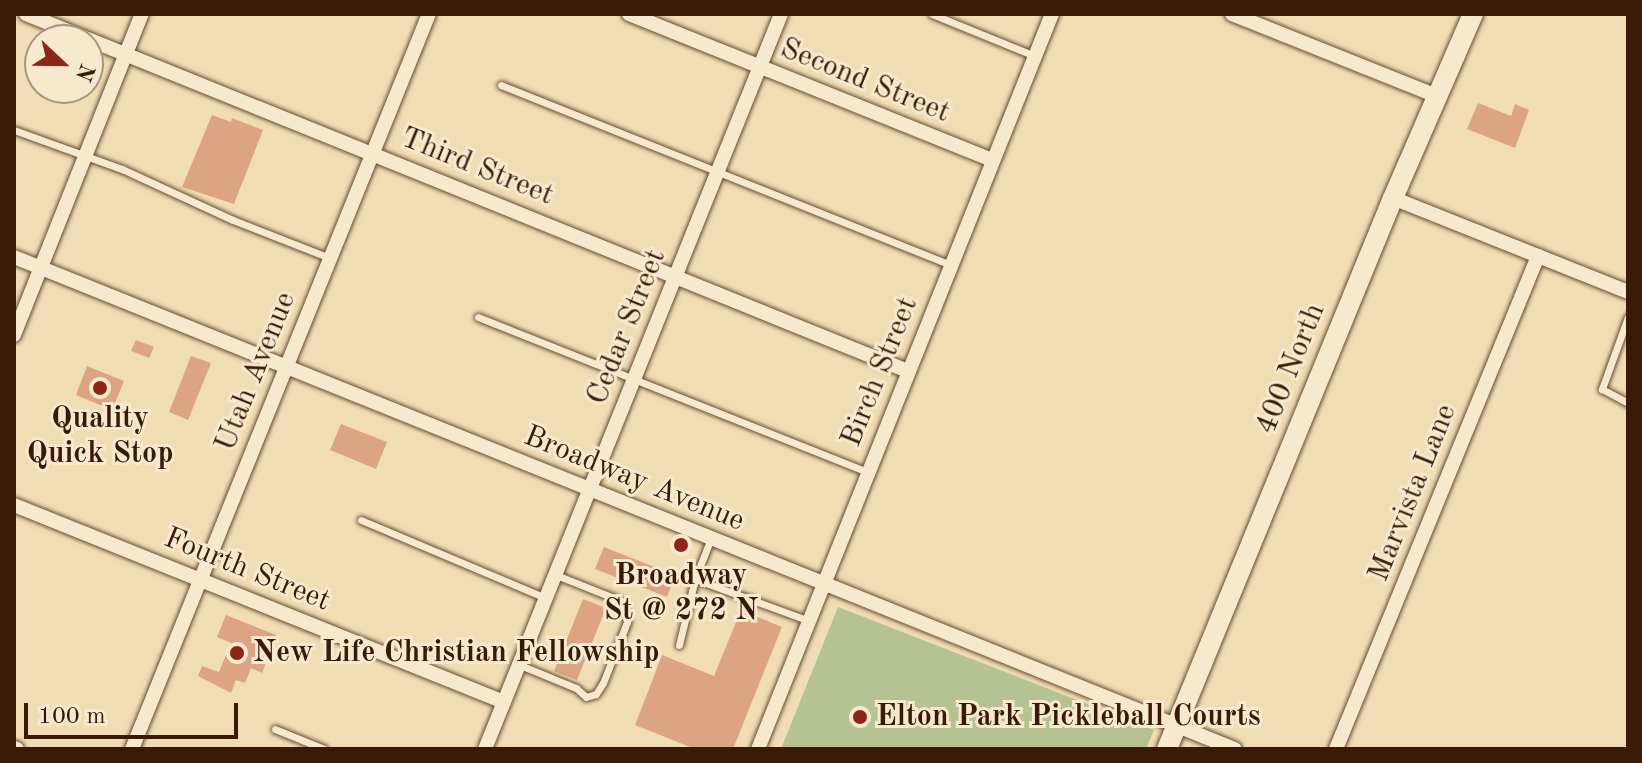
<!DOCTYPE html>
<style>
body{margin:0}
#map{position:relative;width:1642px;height:763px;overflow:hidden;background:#f1ddb4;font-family:"Old Standard TT",serif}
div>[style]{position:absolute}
.green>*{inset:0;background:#b5c291}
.building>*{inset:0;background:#dca483}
.roads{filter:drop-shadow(0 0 2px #674b32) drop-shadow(0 0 2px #674b32)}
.lane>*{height:7px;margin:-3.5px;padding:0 3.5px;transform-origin:3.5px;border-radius:3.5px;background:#f6e9ce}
.street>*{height:14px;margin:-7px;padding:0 7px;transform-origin:7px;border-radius:7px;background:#f6e9ce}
.secondary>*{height:20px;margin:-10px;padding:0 10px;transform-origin:10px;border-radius:10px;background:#f6e9ce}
.dots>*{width:22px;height:22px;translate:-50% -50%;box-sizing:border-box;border:4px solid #f6e9ce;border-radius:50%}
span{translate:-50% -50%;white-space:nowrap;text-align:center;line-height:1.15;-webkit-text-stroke:6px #f6e9ce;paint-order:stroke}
.street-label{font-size:30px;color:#391a06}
.poi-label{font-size:30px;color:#391a06;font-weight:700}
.left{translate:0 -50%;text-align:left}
.frame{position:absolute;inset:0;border:16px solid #391a06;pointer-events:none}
.north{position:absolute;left:24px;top:24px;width:80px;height:80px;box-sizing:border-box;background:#f6e9ce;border:2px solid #aa967e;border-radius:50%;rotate:112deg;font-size:22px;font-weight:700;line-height:32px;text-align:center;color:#391a06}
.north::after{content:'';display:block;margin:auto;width:28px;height:36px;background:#8f2418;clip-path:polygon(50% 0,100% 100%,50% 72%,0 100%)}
.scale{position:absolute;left:24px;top:703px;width:214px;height:36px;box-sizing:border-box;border:4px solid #391a06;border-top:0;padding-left:10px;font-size:24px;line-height:28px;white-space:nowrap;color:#391a06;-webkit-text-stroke:6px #f6e9ce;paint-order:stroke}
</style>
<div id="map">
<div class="green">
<i style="clip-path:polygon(838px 607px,1154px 730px,1146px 749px,781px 749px)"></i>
</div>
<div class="building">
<i style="clip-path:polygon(1478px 103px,1511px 116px,1515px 104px,1529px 110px,1515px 148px,1467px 129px)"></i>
<i style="clip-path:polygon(212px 115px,231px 122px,232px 118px,263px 130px,234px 204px,182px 187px)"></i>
<i style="clip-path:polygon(136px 340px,154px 347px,149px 358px,131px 351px)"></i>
<i style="clip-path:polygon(191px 356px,211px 363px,188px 420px,169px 412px)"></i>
<i style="clip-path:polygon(87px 366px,124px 381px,112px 410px,76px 395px)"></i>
<i style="clip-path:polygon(341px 424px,387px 442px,376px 469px,330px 450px)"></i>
<i style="clip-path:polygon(604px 547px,675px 575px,667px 597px,595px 569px)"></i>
<i style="clip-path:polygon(583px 599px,606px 608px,577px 680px,554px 671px)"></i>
<i style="clip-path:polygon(741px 610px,782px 627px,733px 749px,695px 749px,635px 725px,662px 655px,714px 676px)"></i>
<i style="clip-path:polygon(226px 615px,276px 635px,262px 673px,251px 668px,245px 683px,236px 680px,231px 693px,198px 676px,202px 666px,219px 672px,231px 643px,217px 637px)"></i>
</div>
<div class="roads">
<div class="lane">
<i style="left:932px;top:14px;width:111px;rotate:22.2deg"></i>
<i style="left:501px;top:85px;width:485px;rotate:21.8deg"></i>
<i style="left:14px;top:130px;width:115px;rotate:19.9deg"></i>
<i style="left:122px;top:169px;width:122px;rotate:24.7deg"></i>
<i style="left:233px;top:220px;width:104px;rotate:21.4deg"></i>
<i style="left:478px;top:317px;width:419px;rotate:21.7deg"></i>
<i style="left:1628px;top:317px;width:77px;rotate:109.9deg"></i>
<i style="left:1602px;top:389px;width:30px;rotate:28deg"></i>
<i style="left:361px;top:520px;width:201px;rotate:22.9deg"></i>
<i style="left:695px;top:579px;width:122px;rotate:20.1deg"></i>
<i style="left:679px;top:645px;width:68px;rotate:-76.4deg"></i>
<i style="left:695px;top:579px;width:44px;rotate:-68.7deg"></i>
<i style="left:520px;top:665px;width:61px;rotate:22.3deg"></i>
<i style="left:576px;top:688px;width:13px;rotate:42deg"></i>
<i style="left:586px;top:697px;width:10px;rotate:-17deg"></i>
<i style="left:596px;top:694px;width:13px;rotate:-58deg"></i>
<i style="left:603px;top:683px;width:66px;rotate:-68.5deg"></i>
<i style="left:627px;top:622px;width:20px;rotate:-99deg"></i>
<i style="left:624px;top:602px;width:73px;rotate:-158.3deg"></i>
<i style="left:275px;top:729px;width:53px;rotate:22.2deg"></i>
</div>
<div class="street">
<i style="left:26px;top:14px;width:952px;rotate:22.04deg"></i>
<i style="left:629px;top:14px;width:392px;rotate:21.9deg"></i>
<i style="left:1232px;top:14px;width:223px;rotate:21.8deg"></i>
<i style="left:1393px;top:198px;width:253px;rotate:21.8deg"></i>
<i style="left:14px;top:257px;width:1316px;rotate:21.95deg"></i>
<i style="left:14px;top:335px;width:346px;rotate:-68.3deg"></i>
<i style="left:14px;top:505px;width:528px;rotate:21.9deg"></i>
<i style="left:14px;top:748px;width:3px;rotate:18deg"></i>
<i style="left:132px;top:749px;width:793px;rotate:-68deg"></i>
<i style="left:485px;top:749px;width:792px;rotate:-68.06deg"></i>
<i style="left:758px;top:749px;width:792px;rotate:-68.2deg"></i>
<i style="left:1336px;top:749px;width:533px;rotate:-67.72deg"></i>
</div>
<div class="secondary">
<i style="left:1167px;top:749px;width:596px;rotate:-67.7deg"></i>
<i style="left:1393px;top:198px;width:201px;rotate:-66.5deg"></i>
</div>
</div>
<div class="dots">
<i style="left:100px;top:388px;background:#8f2418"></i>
<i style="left:681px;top:545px;background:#8f2418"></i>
<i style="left:237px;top:653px;background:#8f2418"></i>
<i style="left:860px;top:717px;background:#8f2418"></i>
</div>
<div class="street-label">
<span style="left:865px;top:81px;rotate:22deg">Second Street</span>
<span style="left:477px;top:167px;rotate:22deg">Third Street</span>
<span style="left:627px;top:327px;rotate:-68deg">Cedar Street</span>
<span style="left:1291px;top:369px;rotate:-68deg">400 North</span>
<span style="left:256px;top:372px;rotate:-68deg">Utah Avenue</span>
<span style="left:880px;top:372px;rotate:-68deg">Birch Street</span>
<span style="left:634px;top:479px;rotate:22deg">Broadway Avenue</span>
<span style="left:1413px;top:493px;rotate:-68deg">Marvista Lane</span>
<span style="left:247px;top:570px;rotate:22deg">Fourth Street</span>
</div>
<div class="poi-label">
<span style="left:100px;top:436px">Quality<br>Quick Stop</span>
<span style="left:681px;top:593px">Broadway<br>St @ 272 N</span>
<span class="left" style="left:253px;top:653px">New Life Christian Fellowship</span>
<span class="left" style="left:876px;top:717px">Elton Park Pickleball Courts</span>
</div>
<div class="frame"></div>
<div class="north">N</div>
<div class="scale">100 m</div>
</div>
